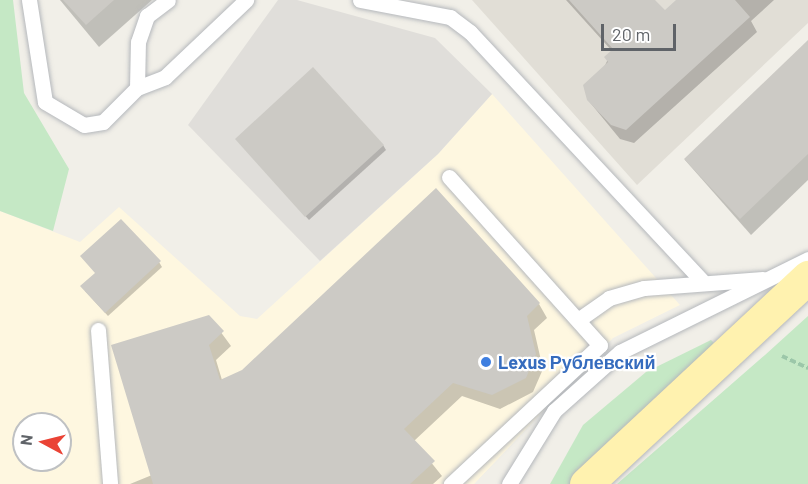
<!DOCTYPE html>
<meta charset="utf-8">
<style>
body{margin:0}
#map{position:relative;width:808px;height:484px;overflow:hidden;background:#f1efe8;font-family:Barlow,sans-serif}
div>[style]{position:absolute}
.commercial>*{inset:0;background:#fef7e0}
.industrial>*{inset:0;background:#e0deda}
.education>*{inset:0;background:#e1ded6}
.green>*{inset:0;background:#c5e8c5}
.shadow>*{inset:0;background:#0003}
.building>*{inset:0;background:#cccac5}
.path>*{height:4px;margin-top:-2px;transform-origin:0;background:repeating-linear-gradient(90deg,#9cc7a9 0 6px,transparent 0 9px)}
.roads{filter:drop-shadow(0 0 2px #b5b8bc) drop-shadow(0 0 2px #b5b8bc)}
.lane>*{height:15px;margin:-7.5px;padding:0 7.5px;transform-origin:7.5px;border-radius:7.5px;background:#fff}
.primary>*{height:33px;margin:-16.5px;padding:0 16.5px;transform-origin:16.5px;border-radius:16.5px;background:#fff2af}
.dots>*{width:16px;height:16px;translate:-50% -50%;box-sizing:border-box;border:3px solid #fff;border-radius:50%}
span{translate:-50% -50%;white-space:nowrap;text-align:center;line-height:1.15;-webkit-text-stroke:4.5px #fff;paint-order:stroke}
.shop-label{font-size:18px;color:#366cbe;font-weight:700}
.left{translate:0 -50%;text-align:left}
.north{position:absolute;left:12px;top:412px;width:60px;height:60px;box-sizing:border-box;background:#fff;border:2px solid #bfc1c3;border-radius:50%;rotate:277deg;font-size:16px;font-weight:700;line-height:24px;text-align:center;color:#5f6368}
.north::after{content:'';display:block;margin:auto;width:21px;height:27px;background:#ea4335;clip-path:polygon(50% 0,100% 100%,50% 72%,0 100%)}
.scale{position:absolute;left:601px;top:24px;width:75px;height:27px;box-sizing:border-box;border:3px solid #5f6368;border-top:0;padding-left:8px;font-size:18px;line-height:21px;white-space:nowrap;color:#5f6368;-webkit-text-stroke:4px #fff;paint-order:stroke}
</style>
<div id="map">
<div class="commercial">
<i style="clip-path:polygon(evenodd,492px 94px,680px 305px,613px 338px,474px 484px,0 484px,0 211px,80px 242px,119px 207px,240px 316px,257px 319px,438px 154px,492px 94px,24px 424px,60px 424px,60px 460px,24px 460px,24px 424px)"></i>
</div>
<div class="industrial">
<i style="clip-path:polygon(278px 0,297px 0,435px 38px,492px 94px,438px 154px,320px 261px,188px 125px)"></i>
</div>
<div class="education">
<i style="clip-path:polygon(472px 0,808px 0,808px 23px,637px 185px)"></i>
</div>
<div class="green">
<i style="clip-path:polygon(0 0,13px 0,24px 93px,69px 169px,53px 231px,0 211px)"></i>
<i style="clip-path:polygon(808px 316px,808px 484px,617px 484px,765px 355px)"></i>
<i style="clip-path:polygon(711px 340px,715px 344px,570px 484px,550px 484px,583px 425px,646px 372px)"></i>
</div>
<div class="shadow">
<i style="clip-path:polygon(60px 0,152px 0,99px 47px)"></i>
<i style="clip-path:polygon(566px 0,653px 0,665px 13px,679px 0,774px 0,751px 21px,757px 32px,634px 143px,620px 139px,588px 100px,612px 51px)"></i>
<i style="clip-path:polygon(808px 43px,808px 180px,751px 235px,685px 160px)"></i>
<i style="clip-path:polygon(237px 139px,383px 145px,386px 150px,309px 220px)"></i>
<i style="clip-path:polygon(159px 262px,162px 267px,108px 316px,85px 291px)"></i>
<i style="clip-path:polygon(539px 304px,547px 318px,534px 330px,543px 369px,533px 392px,500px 409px,462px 396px,414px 441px,442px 476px,433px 484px,130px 484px,152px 475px,209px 316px,231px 346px,216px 360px,222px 380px)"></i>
</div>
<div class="building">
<i style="clip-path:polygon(63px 0,114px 0,86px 25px)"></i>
<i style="clip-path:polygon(569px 0,655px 0,665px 10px,676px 0,735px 0,750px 17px,626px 130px,611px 125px,587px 100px,583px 85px,608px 62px,604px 57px,613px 49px)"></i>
<i style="clip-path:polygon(808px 40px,808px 154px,740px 219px,684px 159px)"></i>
<i style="clip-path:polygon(313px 67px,384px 145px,305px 217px,235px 139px)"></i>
<i style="clip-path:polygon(436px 188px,540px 303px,527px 316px,536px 354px,526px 378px,492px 395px,453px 383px,404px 429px,435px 461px,410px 484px,153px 484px,111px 345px,209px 315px,224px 331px,209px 345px,220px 380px,242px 370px)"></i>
<i style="clip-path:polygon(121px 219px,161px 261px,105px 313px,80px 286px,95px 273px,80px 256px)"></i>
</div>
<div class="path">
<i style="left:782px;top:356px;width:29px;rotate:25deg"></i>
</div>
<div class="roads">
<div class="lane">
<i style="left:29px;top:0;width:103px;rotate:81.1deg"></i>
<i style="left:45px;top:102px;width:45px;rotate:30.5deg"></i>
<i style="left:84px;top:125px;width:19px;rotate:-9deg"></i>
<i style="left:103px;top:122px;width:48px;rotate:-45deg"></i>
<i style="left:137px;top:88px;width:30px;rotate:-21deg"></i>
<i style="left:165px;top:77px;width:112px;rotate:-43.5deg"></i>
<i style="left:360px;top:0;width:92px;rotate:10.7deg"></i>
<i style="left:450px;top:17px;width:25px;rotate:37deg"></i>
<i style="left:470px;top:32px;width:340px;rotate:47deg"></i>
<i style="left:137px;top:88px;width:46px;rotate:-88.8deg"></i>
<i style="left:138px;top:42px;width:28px;rotate:-71deg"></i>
<i style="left:147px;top:16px;width:26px;rotate:-37deg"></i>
<i style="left:449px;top:177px;width:226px;rotate:48.1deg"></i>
<i style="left:600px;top:345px;width:204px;rotate:137deg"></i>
<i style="left:578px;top:320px;width:38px;rotate:-35deg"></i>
<i style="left:609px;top:298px;width:36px;rotate:-16deg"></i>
<i style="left:644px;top:288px;width:119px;rotate:-4.3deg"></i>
<i style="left:98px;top:330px;width:154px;rotate:85.5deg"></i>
<i style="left:509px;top:484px;width:86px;rotate:-58.3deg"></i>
<i style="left:554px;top:411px;width:89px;rotate:-41.8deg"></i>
<i style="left:620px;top:352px;width:210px;rotate:-26.3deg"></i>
</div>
<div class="primary">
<i style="left:586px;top:484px;width:304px;rotate:-43deg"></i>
</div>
</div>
<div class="dots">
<i style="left:486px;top:362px;background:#3f7fe0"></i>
</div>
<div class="shop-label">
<span class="left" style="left:498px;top:362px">Lexus Рублевский</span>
</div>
<div class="north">N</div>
<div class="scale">20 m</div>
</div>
